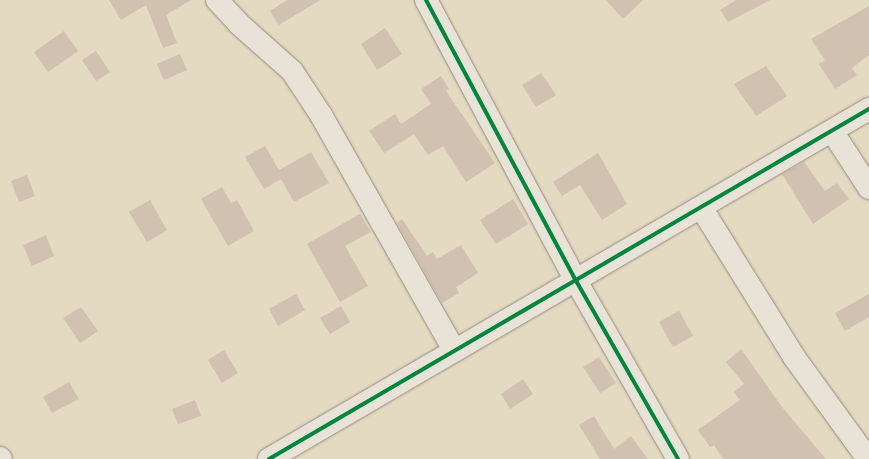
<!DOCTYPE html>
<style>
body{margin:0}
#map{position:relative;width:869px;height:459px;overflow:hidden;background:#e4d9c1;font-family:"Sorts Mill Goudy",serif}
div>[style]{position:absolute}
.building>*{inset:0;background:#d0c1b0}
.roads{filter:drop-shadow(0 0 1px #948b7a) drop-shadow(0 0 1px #948b7a)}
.minor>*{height:22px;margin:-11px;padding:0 11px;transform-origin:11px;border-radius:11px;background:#e9e3d7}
.cycleway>*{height:4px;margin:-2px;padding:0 2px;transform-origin:2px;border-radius:2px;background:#00873e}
span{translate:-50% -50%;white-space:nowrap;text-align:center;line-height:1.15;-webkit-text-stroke:3px #f7eace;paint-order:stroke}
</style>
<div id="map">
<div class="building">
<i style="clip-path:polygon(109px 0,191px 0,166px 15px,177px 43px,163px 48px,146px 5px,121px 20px)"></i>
<i style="clip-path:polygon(287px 0,320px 0,279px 25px,270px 11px)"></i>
<i style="clip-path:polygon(606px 0,643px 0,623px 19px)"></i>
<i style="clip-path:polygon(736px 0,770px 0,728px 22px,720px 10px)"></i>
<i style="clip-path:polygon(869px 6px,869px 55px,852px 68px,857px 75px,835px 89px,819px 64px,825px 60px,811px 39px)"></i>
<i style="clip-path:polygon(385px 28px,402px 54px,377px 70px,361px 44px)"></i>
<i style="clip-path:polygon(64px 31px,78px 51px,48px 72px,34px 52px)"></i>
<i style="clip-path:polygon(96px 51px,110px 72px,96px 81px,82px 60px)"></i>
<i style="clip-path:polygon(180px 54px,187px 70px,164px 80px,157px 64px)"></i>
<i style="clip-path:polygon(766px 66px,787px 96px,756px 116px,734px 84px)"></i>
<i style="clip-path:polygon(541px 73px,556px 95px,536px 107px,522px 85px)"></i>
<i style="clip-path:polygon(441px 76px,449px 89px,446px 91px,495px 163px,466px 182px,443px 146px,428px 155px,414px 134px,384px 153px,369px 131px,395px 114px,401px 124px,431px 104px,421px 89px)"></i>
<i style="clip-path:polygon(265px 146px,279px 170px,311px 152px,329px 183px,294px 202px,281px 179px,264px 189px,245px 157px)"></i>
<i style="clip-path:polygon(598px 153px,627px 204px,602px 220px,580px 185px,562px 196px,553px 182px)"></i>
<i style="clip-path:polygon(804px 162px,825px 191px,837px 183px,849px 199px,813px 224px,782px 174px)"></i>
<i style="clip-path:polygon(27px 175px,35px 196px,19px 202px,11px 181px)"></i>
<i style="clip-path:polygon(222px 187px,231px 203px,237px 200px,254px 231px,228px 246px,201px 199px)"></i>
<i style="clip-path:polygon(513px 199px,528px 224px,496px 244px,480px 220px)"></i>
<i style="clip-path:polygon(150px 200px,167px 230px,147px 242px,129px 212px)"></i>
<i style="clip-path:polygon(360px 214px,371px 232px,345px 246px,368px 286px,340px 302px,307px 244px)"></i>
<i style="clip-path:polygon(402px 219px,427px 256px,433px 252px,437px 259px,461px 245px,478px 273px,456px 287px,459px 293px,442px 303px,397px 223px)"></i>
<i style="clip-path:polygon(46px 235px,54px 256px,32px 266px,23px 245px)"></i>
<i style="clip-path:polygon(296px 294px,305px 310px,278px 326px,269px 309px)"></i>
<i style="clip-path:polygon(869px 294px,869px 317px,845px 331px,835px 313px)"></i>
<i style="clip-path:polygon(341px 306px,350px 322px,330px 334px,320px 318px)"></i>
<i style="clip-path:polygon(81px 307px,98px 331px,80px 343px,63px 318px)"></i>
<i style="clip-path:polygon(679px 311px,693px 336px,673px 347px,659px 322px)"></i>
<i style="clip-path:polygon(741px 349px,782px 407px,826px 459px,723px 459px,714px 445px,710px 447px,698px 430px,740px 400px,734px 392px,744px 384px,726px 362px)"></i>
<i style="clip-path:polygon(224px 350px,238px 373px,222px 383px,208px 360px)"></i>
<i style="clip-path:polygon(599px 357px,616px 383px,600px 393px,583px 367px)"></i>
<i style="clip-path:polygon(523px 379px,533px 394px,510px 409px,501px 394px)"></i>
<i style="clip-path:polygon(69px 382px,79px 399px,52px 413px,43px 397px)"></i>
<i style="clip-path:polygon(195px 400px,201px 416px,178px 424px,172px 409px)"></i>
<i style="clip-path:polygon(594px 416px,614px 449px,631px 436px,648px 459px,600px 459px,579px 425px)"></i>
</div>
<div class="roads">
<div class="minor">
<i style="left:217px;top:0;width:33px;rotate:47deg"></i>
<i style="left:239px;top:24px;width:71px;rotate:41.6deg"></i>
<i style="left:292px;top:71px;width:53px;rotate:56.6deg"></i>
<i style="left:321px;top:115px;width:270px;rotate:60.5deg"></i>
<i style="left:426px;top:0;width:316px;rotate:61.9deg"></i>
<i style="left:575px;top:279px;width:207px;rotate:60.2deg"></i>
<i style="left:832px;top:131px;width:68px;rotate:57deg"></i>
<i style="left:702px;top:209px;width:174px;rotate:58.1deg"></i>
<i style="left:794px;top:357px;width:126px;rotate:54deg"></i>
<i style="left:0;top:458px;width:1px;rotate:45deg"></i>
<i style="left:269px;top:459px;width:695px;rotate:-30.26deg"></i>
</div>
</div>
<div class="cycleway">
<i style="left:426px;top:0;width:316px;rotate:61.9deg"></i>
<i style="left:575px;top:279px;width:207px;rotate:60.2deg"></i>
<i style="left:269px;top:459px;width:695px;rotate:-30.26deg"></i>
</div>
</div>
